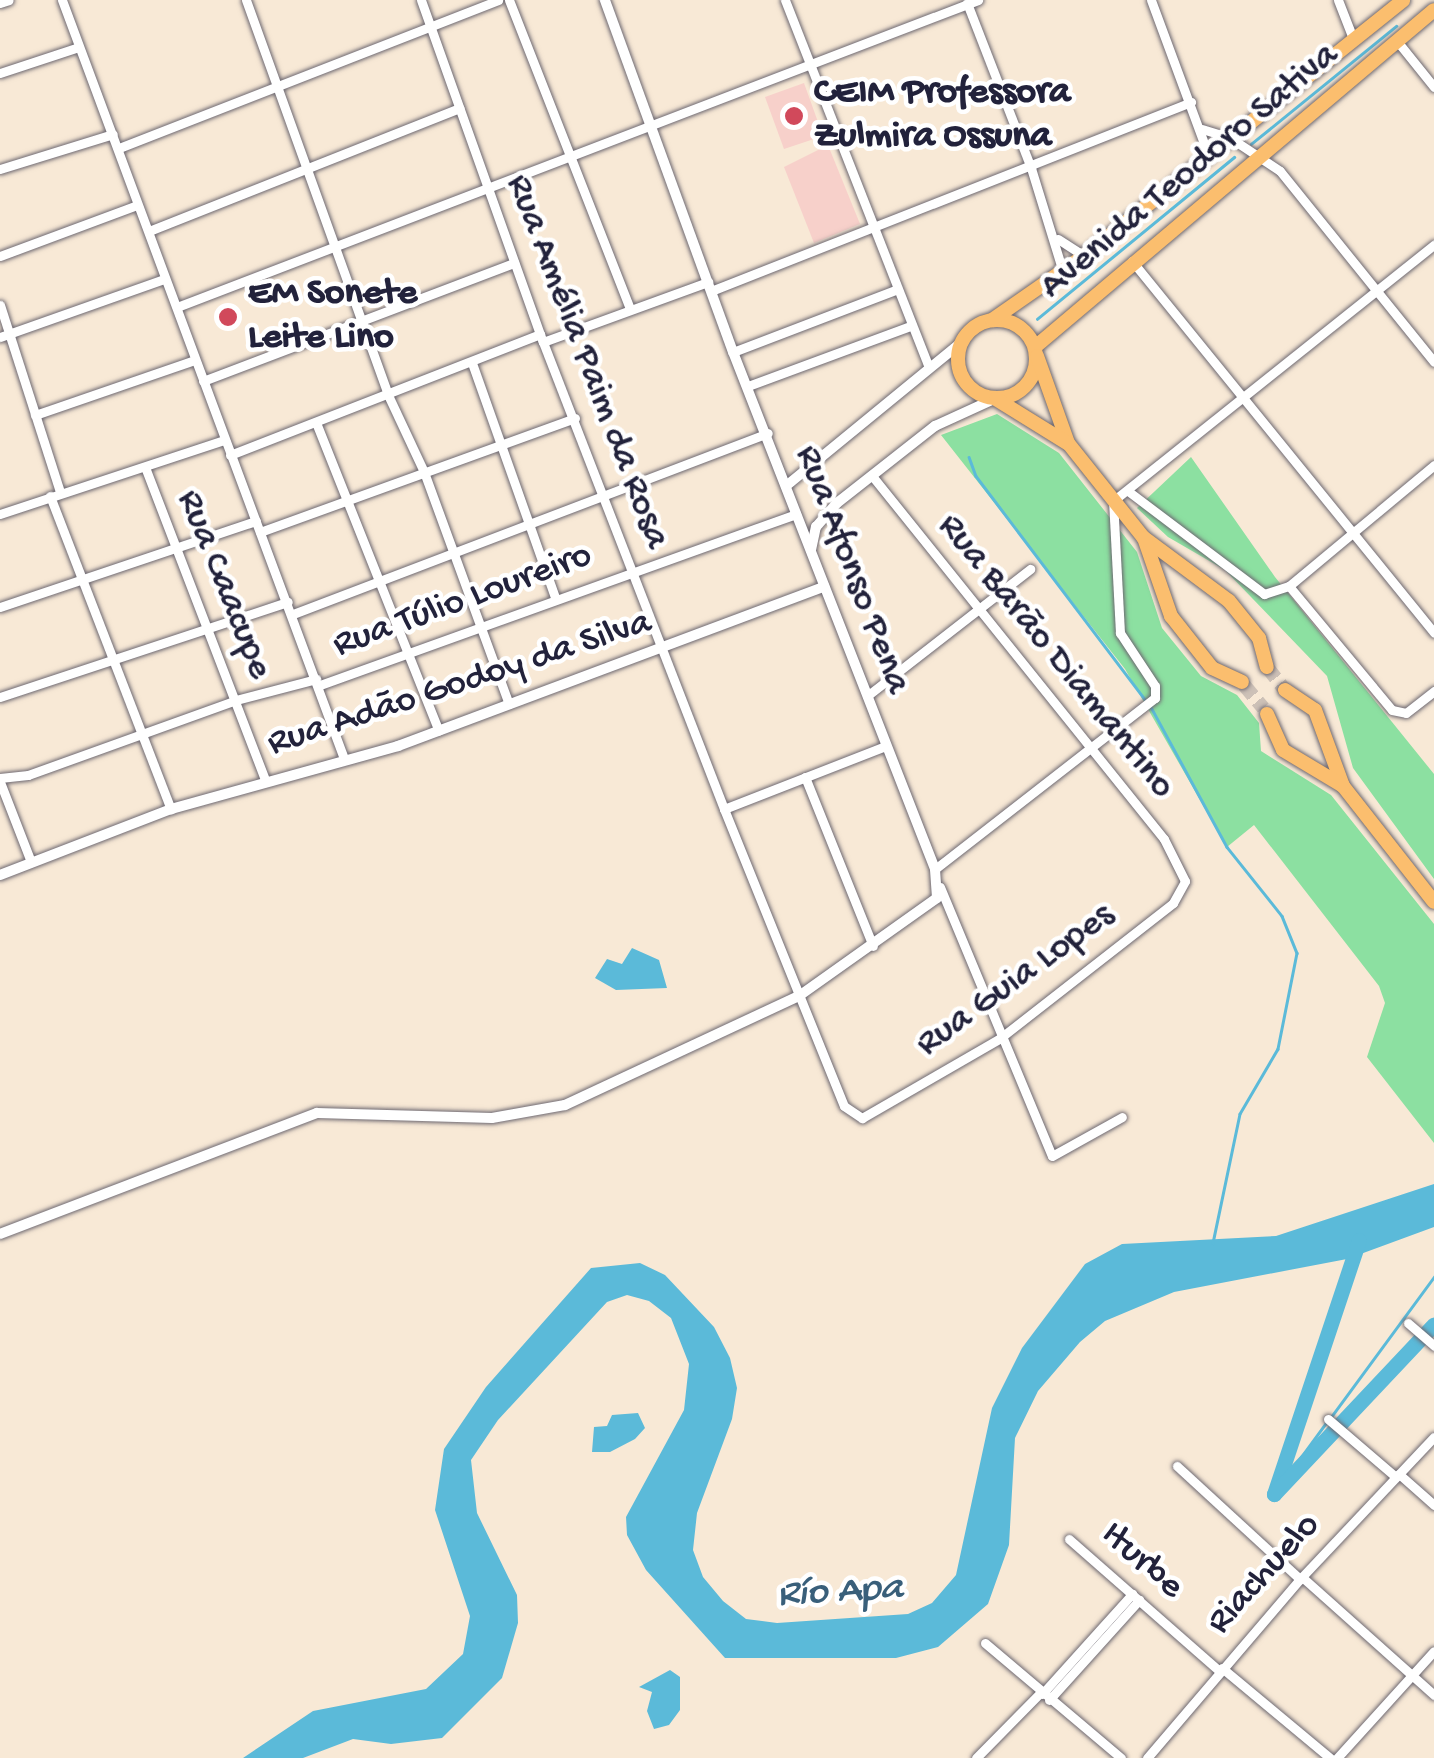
<!DOCTYPE html>
<meta charset="utf-8">
<style>
body{margin:0}
#map{position:relative;width:1434px;height:1758px;overflow:hidden;background:#f8e9d6;font-family:"Gochi Hand",sans-serif}
div>[style]{position:absolute}
.built>*{inset:0;background:#f7d0ca}
.green>*{inset:0;background:#8ce0a1}
.water>*{inset:0;background:#5bbad9}
.stream>*{height:2.5px;margin:-1.25px;padding:0 1.25px;transform-origin:1.25px;border-radius:1.25px;background:#5bbad9}
.river>*{height:15px;margin:-7.5px;padding:0 7.5px;transform-origin:7.5px;border-radius:7.5px;background:#5bbad9}
.primary-tunnel>*{height:14px;margin-top:-7px;transform-origin:0;background:repeating-linear-gradient(90deg,#cdc1b7 0 14px,transparent 0 21px)}
.roads{filter:drop-shadow(0 0 2px #6d6871) drop-shadow(0 0 2px #6d6871)}
.minor>*{height:9px;margin:-4.5px;padding:0 4.5px;transform-origin:4.5px;border-radius:4.5px;background:#fff}
.tertiary>*{height:10px;margin:-5px;padding:0 5px;transform-origin:5px;border-radius:5px;background:#fff}
.primary>*{height:14px;margin:-7px;padding:0 7px;transform-origin:7px;border-radius:7px;background:#fbbe6e}
.primary>.ring{margin:-7px;padding:0;box-sizing:content-box;background:none;border:14px solid #fbbe6e;border-radius:50%}
.dots>*{width:28px;height:28px;translate:-50% -50%;box-sizing:border-box;border:5px solid #fff;border-radius:50%}
span{translate:-50% -50%;white-space:nowrap;text-align:center;line-height:1.15;-webkit-text-stroke:9px #fff;paint-order:stroke}
.poi-label{font-size:38px;color:#22223b;font-weight:700}
.left{translate:0 -50%;text-align:left}
.street-label{font-size:38px;color:#22223b}
.water-label{font-size:40px;color:#395f7a;font-style:italic}
</style>
<div id="map">
<div class="built">
<i style="clip-path:polygon(804px 83px,823px 136px,784px 149px,765px 97px)"></i>
<i style="clip-path:polygon(828px 145px,860px 224px,814px 243px,784px 167px)"></i>
</div>
<div class="green">
<i style="clip-path:polygon(997px 414px,1059px 453px,1137px 552px,1162px 628px,1201px 676px,1237px 695px,1259px 723px,1261px 751px,1331px 795px,1434px 924px,1434px 1143px,1367px 1057px,1385px 1003px,1379px 986px,1254px 825px,1227px 847px,1125px 669px,941px 435px)"></i>
<i style="clip-path:polygon(1191px 457px,1275px 577px,1434px 774px,1434px 879px,1353px 768px,1327px 676px,1225px 570px,1168px 537px,1137px 508px)"></i>
</div>
<div class="water">
<i style="clip-path:polygon(632px 948px,659px 960px,667px 988px,616px 990px,595px 978px,607px 959px,622px 964px)"></i>
<i style="clip-path:polygon(1434px 1184px,1434px 1227px,1347px 1259px,1174px 1292px,1105px 1321px,1080px 1342px,1038px 1391px,1015px 1438px,1009px 1545px,988px 1604px,938px 1647px,896px 1658px,725px 1658px,646px 1570px,627px 1535px,626px 1517px,684px 1410px,689px 1364px,671px 1318px,649px 1301px,627px 1295px,607px 1302px,498px 1420px,471px 1460px,477px 1513px,517px 1595px,518px 1623px,502px 1678px,442px 1738px,391px 1744px,353px 1739px,303px 1758px,243px 1758px,313px 1711px,426px 1689px,463px 1654px,470px 1616px,435px 1510px,444px 1449px,486px 1387px,591px 1268px,640px 1263px,665px 1275px,714px 1327px,730px 1358px,737px 1388px,732px 1419px,697px 1513px,693px 1550px,703px 1577px,723px 1601px,746px 1619px,777px 1623px,908px 1614px,932px 1603px,956px 1575px,992px 1408px,1022px 1348px,1085px 1264px,1122px 1244px,1276px 1236px)"></i>
<i style="clip-path:polygon(638px 1413px,645px 1428px,635px 1439px,610px 1452px,592px 1452px,594px 1427px,607px 1426px,612px 1415px)"></i>
<i style="clip-path:polygon(670px 1670px,680px 1677px,680px 1710px,669px 1725px,654px 1729px,647px 1711px,652px 1692px,639px 1687px)"></i>
</div>
<div class="stream">
<i style="left:1251px;top:144px;width:187px;rotate:-39.1deg"></i>
<i style="left:1037px;top:319px;width:255px;rotate:-39.4deg"></i>
<i style="left:969px;top:457px;width:20px;rotate:70deg"></i>
<i style="left:976px;top:476px;width:282px;rotate:52.9deg"></i>
<i style="left:1151px;top:707px;width:159px;rotate:61.5deg"></i>
<i style="left:1227px;top:847px;width:88px;rotate:51.4deg"></i>
<i style="left:1282px;top:916px;width:40px;rotate:68deg"></i>
<i style="left:1297px;top:953px;width:98px;rotate:101.2deg"></i>
<i style="left:1278px;top:1049px;width:75px;rotate:120.3deg"></i>
<i style="left:1240px;top:1114px;width:132px;rotate:101.8deg"></i>
<i style="left:1331px;top:1417px;width:174px;rotate:-53.7deg"></i>
<i style="left:1274px;top:1494px;width:88px;rotate:-53.8deg"></i>
</div>
<div class="river">
<i style="left:1359px;top:1240px;width:268px;rotate:108.5deg"></i>
<i style="left:1274px;top:1494px;width:233px;rotate:-46.7deg"></i>
</div>
<div class="primary-tunnel">
<i style="left:1267px;top:667px;width:29px;rotate:52deg"></i>
<i style="left:1244px;top:685px;width:30px;rotate:50deg"></i>
</div>
<div class="roads">
<div class="minor">
<i style="left:62px;top:0;width:807px;rotate:69.61deg"></i>
<i style="left:246px;top:0;width:420px;rotate:70.2deg"></i>
<i style="left:388px;top:395px;width:85px;rotate:64.9deg"></i>
<i style="left:424px;top:472px;width:247px;rotate:69.9deg"></i>
<i style="left:421px;top:0;width:363px;rotate:70.4deg"></i>
<i style="left:543px;top:342px;width:501px;rotate:68.81deg"></i>
<i style="left:724px;top:809px;width:320px;rotate:68deg"></i>
<i style="left:844px;top:1106px;width:22px;rotate:34deg"></i>
<i style="left:862px;top:1118px;width:158px;rotate:-30deg"></i>
<i style="left:999px;top:1039px;width:221px;rotate:-38deg"></i>
<i style="left:1173px;top:903px;width:25px;rotate:-61deg"></i>
<i style="left:1185px;top:881px;width:47px;rotate:-116.6deg"></i>
<i style="left:1164px;top:839px;width:467px;rotate:-128.8deg"></i>
<i style="left:509px;top:0;width:332px;rotate:68.6deg"></i>
<i style="left:785px;top:0;width:394px;rotate:68.6deg"></i>
<i style="left:1151px;top:0;width:164px;rotate:69.7deg"></i>
<i style="left:1338px;top:0;width:44px;rotate:68.7deg"></i>
<i style="left:0;top:3px;width:9px;rotate:-18deg"></i>
<i style="left:967px;top:3px;width:177px;rotate:68.8deg"></i>
<i style="left:1031px;top:168px;width:109px;rotate:72.9deg"></i>
<i style="left:1397px;top:41px;width:59px;rotate:51.2deg"></i>
<i style="left:0;top:73px;width:83px;rotate:-18.2deg"></i>
<i style="left:1202px;top:129px;width:28px;rotate:17deg"></i>
<i style="left:1229px;top:137px;width:61px;rotate:33.7deg"></i>
<i style="left:1280px;top:171px;width:245px;rotate:51.1deg"></i>
<i style="left:119px;top:148px;width:407px;rotate:-21.3deg"></i>
<i style="left:0;top:169px;width:118px;rotate:-17.2deg"></i>
<i style="left:149px;top:231px;width:334px;rotate:-21.6deg"></i>
<i style="left:1058px;top:239px;width:31px;rotate:33deg"></i>
<i style="left:0;top:256px;width:146px;rotate:-20.4deg"></i>
<i style="left:1132px;top:261px;width:479px;rotate:50.9deg"></i>
<i style="left:711px;top:291px;width:516px;rotate:-21.49deg"></i>
<i style="left:0;top:305px;width:196px;rotate:72.2deg"></i>
<i style="left:177px;top:307px;width:858px;rotate:-20.97deg"></i>
<i style="left:0;top:337px;width:174px;rotate:-19.5deg"></i>
<i style="left:543px;top:342px;width:176px;rotate:-20deg"></i>
<i style="left:733px;top:352px;width:173px;rotate:-20.9deg"></i>
<i style="left:472px;top:363px;width:251px;rotate:70.5deg"></i>
<i style="left:203px;top:381px;width:333px;rotate:-20.8deg"></i>
<i style="left:748px;top:386px;width:173px;rotate:-20.3deg"></i>
<i style="left:35px;top:415px;width:169px;rotate:-19deg"></i>
<i style="left:317px;top:425px;width:329px;rotate:68.3deg"></i>
<i style="left:230px;top:455px;width:333px;rotate:-21.3deg"></i>
<i style="left:145px;top:467px;width:337px;rotate:69deg"></i>
<i style="left:1128px;top:491px;width:171px;rotate:37.1deg"></i>
<i style="left:1264px;top:594px;width:26px;rotate:-18deg"></i>
<i style="left:1289px;top:586px;width:189px;rotate:-39.8deg"></i>
<i style="left:50px;top:496px;width:336px;rotate:68.9deg"></i>
<i style="left:0;top:514px;width:236px;rotate:-18.3deg"></i>
<i style="left:260px;top:532px;width:335px;rotate:-19.9deg"></i>
<i style="left:1289px;top:586px;width:161px;rotate:50.3deg"></i>
<i style="left:1392px;top:710px;width:14px;rotate:12deg"></i>
<i style="left:1406px;top:713px;width:36px;rotate:-38deg"></i>
<i style="left:0;top:607px;width:270px;rotate:-18.6deg"></i>
<i style="left:293px;top:614px;width:508px;rotate:-20.86deg"></i>
<i style="left:320px;top:685px;width:506px;rotate:-19.76deg"></i>
<i style="left:867px;top:696px;width:207px;rotate:-37.9deg"></i>
<i style="left:0;top:697px;width:303px;rotate:-18.3deg"></i>
<i style="left:805px;top:777px;width:182px;rotate:68.1deg"></i>
<i style="left:0;top:778px;width:28px;rotate:-6deg"></i>
<i style="left:28px;top:775px;width:221px;rotate:-19.8deg"></i>
<i style="left:236px;top:700px;width:83px;rotate:-14.7deg"></i>
<i style="left:0;top:782px;width:86px;rotate:68.8deg"></i>
<i style="left:724px;top:809px;width:174px;rotate:-21.3deg"></i>
<i style="left:935px;top:869px;width:279px;rotate:-37.9deg"></i>
<i style="left:1155px;top:698px;width:12px;rotate:-90deg"></i>
<i style="left:1155px;top:686px;width:64px;rotate:-123.4deg"></i>
<i style="left:1120px;top:633px;width:132px;rotate:-93deg"></i>
<i style="left:1113px;top:501px;width:411px;rotate:-38.6deg"></i>
<i style="left:940px;top:887px;width:291px;rotate:67.4deg"></i>
<i style="left:1052px;top:1156px;width:80px;rotate:-29.1deg"></i>
<i style="left:1408px;top:1323px;width:35px;rotate:41deg"></i>
<i style="left:1328px;top:1419px;width:89px;rotate:40.5deg"></i>
<i style="left:1177px;top:1466px;width:167px;rotate:42.6deg"></i>
<i style="left:1399px;top:1474px;width:47px;rotate:41.5deg"></i>
<i style="left:1069px;top:1539px;width:200px;rotate:41.3deg"></i>
<i style="left:1302px;top:1577px;width:177px;rotate:41.8deg"></i>
<i style="left:985px;top:1643px;width:178px;rotate:40.2deg"></i>
<i style="left:1222px;top:1668px;width:141px;rotate:39.8deg"></i>
<i style="left:1042px;top:1694px;width:135px;rotate:-48deg"></i>
<i style="left:1049px;top:1700px;width:135px;rotate:-48deg"></i>
<i style="left:976px;top:1758px;width:91px;rotate:-45.4deg"></i>
<i style="left:1147px;top:1758px;width:235px;rotate:-49.5deg"></i>
<i style="left:1300px;top:1579px;width:195px;rotate:-46.7deg"></i>
<i style="left:1337px;top:1758px;width:144px;rotate:-47.8deg"></i>
</div>
<div class="tertiary">
<i style="left:786px;top:486px;width:227px;rotate:-39.3deg"></i>
<i style="left:811px;top:550px;width:24px;rotate:-78deg"></i>
<i style="left:816px;top:527px;width:32px;rotate:-49deg"></i>
<i style="left:837px;top:503px;width:125px;rotate:-38.2deg"></i>
<i style="left:935px;top:426px;width:65px;rotate:-24.6deg"></i>
<i style="left:0;top:875px;width:183px;rotate:-21.1deg"></i>
<i style="left:171px;top:809px;width:236px;rotate:-15.5deg"></i>
<i style="left:398px;top:746px;width:455px;rotate:-20.5deg"></i>
<i style="left:0;top:1234px;width:339px;rotate:-20.9deg"></i>
<i style="left:317px;top:1113px;width:175px;rotate:1.6deg"></i>
<i style="left:492px;top:1118px;width:74px;rotate:-10.1deg"></i>
<i style="left:565px;top:1105px;width:258px;rotate:-25deg"></i>
<i style="left:799px;top:996px;width:169px;rotate:-35.4deg"></i>
<i style="left:937px;top:898px;width:29px;rotate:-94deg"></i>
<i style="left:935px;top:869px;width:555px;rotate:-111.34deg"></i>
<i style="left:733px;top:352px;width:375px;rotate:-110deg"></i>
</div>
<div class="primary">
<i class="ring" style="left:958px;top:320px;width:64px;height:64px"></i>
<i style="left:992px;top:320px;width:112px;rotate:-34.8deg"></i>
<i style="left:1084px;top:256px;width:409px;rotate:-38.7deg"></i>
<i style="left:1035px;top:347px;width:522px;rotate:-40.18deg"></i>
<i style="left:1037px;top:356px;width:92px;rotate:70.4deg"></i>
<i style="left:1068px;top:443px;width:120px;rotate:51.4deg"></i>
<i style="left:1143px;top:537px;width:107px;rotate:36.7deg"></i>
<i style="left:1229px;top:601px;width:48px;rotate:51deg"></i>
<i style="left:1259px;top:638px;width:30px;rotate:75deg"></i>
<i style="left:996px;top:399px;width:84px;rotate:31.8deg"></i>
<i style="left:1144px;top:538px;width:83px;rotate:70.9deg"></i>
<i style="left:1171px;top:616px;width:66px;rotate:51.7deg"></i>
<i style="left:1212px;top:668px;width:33px;rotate:25deg"></i>
<i style="left:1285px;top:690px;width:36px;rotate:34deg"></i>
<i style="left:1315px;top:710px;width:81px;rotate:69.8deg"></i>
<i style="left:1343px;top:786px;width:147px;rotate:51.9deg"></i>
<i style="left:1267px;top:714px;width:39px;rotate:66deg"></i>
<i style="left:1283px;top:750px;width:70px;rotate:31deg"></i>
</div>
</div>
<div class="dots">
<i style="left:794px;top:116px;background:#d1495b"></i>
<i style="left:228px;top:317px;background:#d1495b"></i>
</div>
<div class="poi-label">
<span class="left" style="left:814px;top:116px">CEIM Professora<br>Zulmira Ossuna</span>
<span class="left" style="left:248px;top:317px">EM Sonete<br>Leite Lino</span>
</div>
<div class="street-label">
<span style="left:1190px;top:172px;rotate:-40deg">Avenida Teodoro Sativa</span>
<span style="left:586px;top:362px;rotate:69deg">Rua Amélia Paim da Rosa</span>
<span style="left:851px;top:570px;rotate:69deg">Rua Afonso Pena</span>
<span style="left:223px;top:585px;rotate:68deg">Rua Caacupe</span>
<span style="left:463px;top:602px;rotate:-20deg">Rua Túlio Loureiro</span>
<span style="left:1055px;top:657px;rotate:51deg">Rua Barão Diamantino</span>
<span style="left:460px;top:685px;rotate:-18deg">Rua Adão Godoy da Silva</span>
<span style="left:1016px;top:981px;rotate:-36deg">Rua Guia Lopes</span>
<span style="left:1141px;top:1562px;rotate:41deg">Iturbe</span>
<span style="left:1265px;top:1575px;rotate:-48deg">Riachuelo</span>
</div>
<div class="water-label">
<span style="left:840px;top:1593px;rotate:-3deg">Río Apa</span>
</div>
</div>
